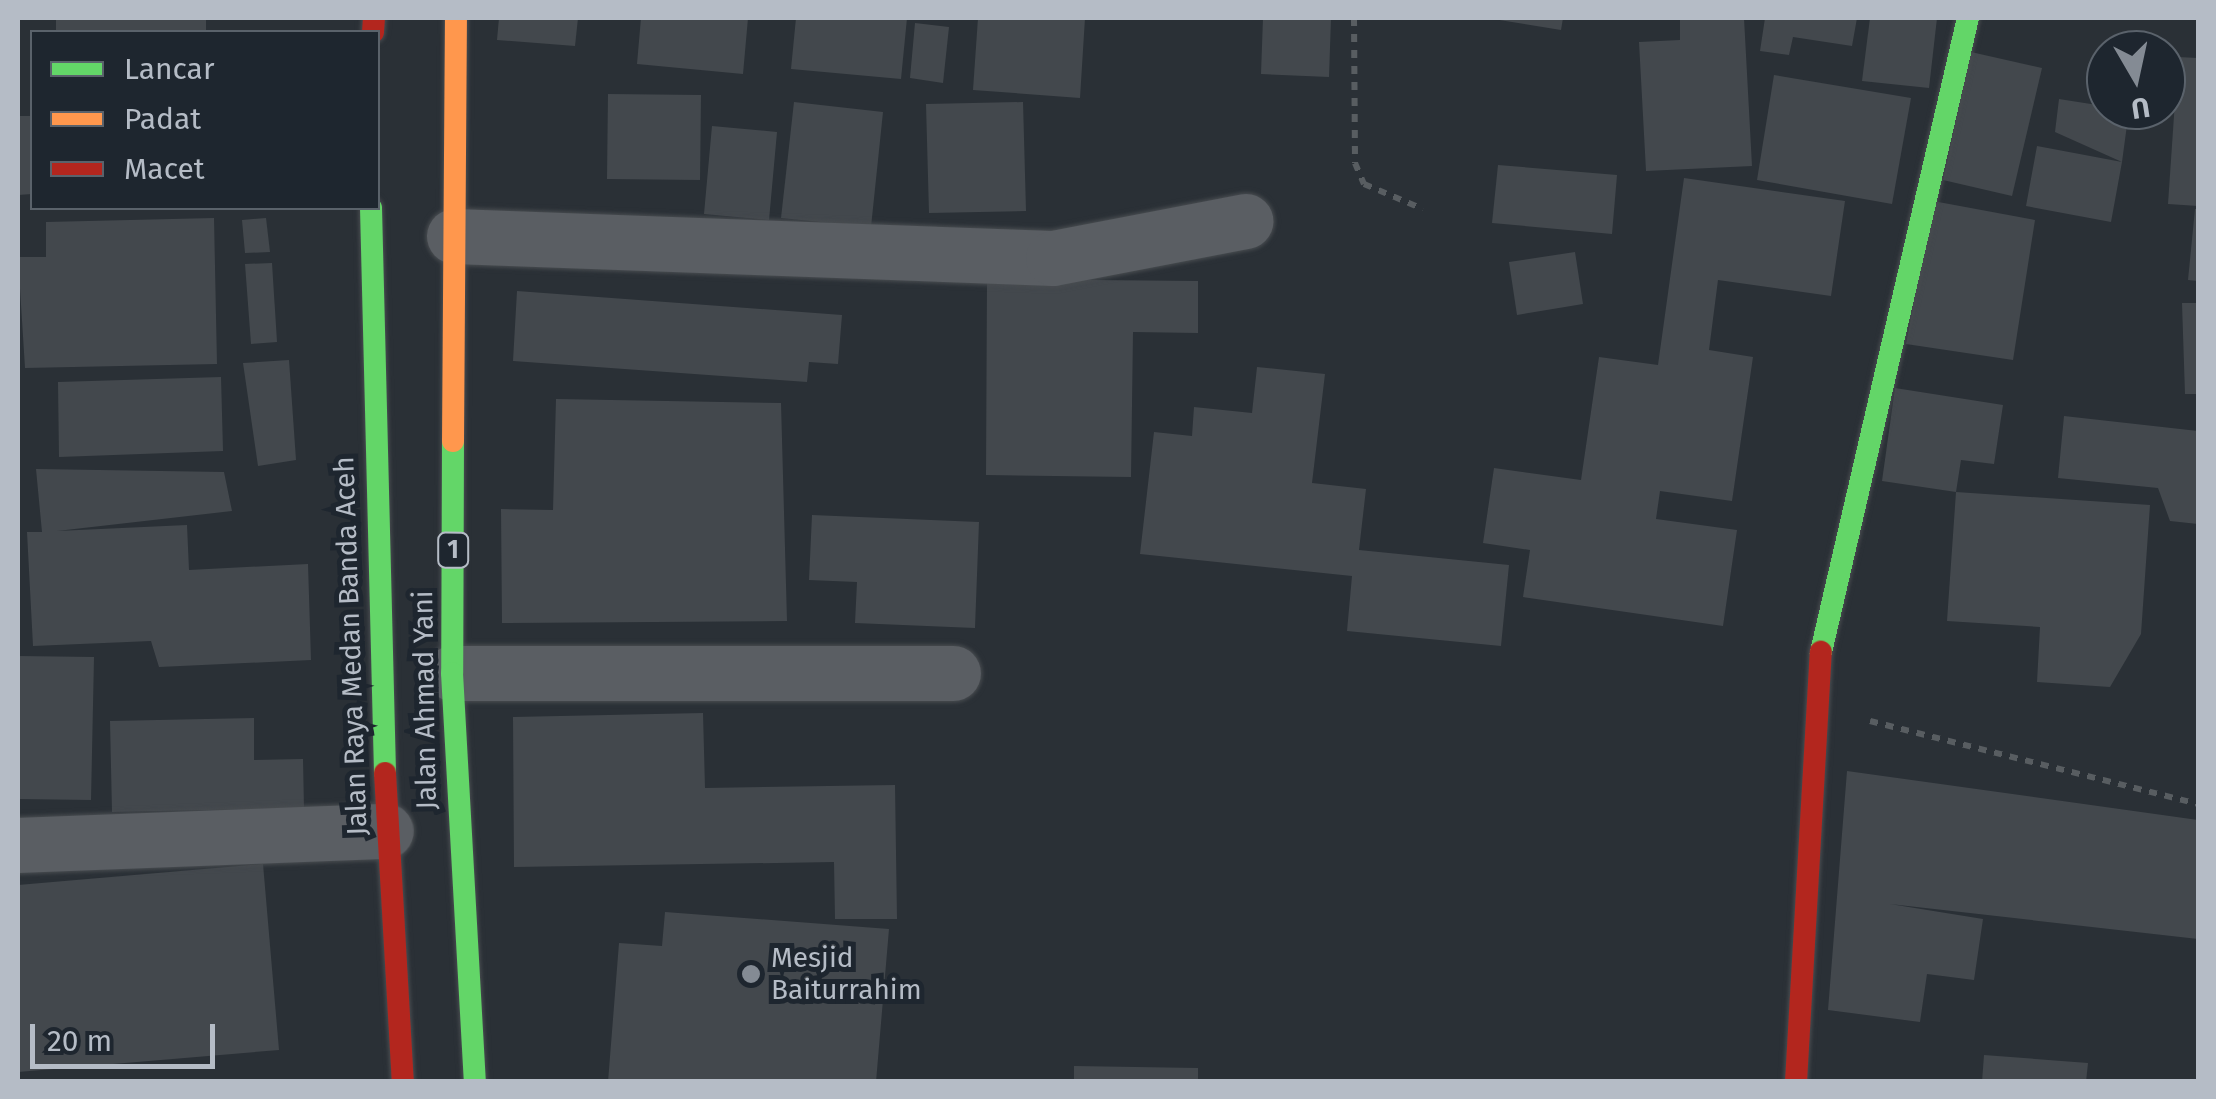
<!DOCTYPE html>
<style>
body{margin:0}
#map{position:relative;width:2216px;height:1099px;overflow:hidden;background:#2a3036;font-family:"Fira Sans",sans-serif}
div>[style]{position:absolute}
.building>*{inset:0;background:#43484d}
.path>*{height:6px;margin-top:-3px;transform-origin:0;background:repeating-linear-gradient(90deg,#585d61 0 8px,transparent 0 16px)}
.roads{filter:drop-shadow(0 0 2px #484c50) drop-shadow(0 0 2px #484c50)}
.street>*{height:55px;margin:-27.5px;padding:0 27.5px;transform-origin:27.5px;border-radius:27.5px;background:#5a5e63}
.fast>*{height:22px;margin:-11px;padding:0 11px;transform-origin:11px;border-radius:11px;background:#63d668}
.slow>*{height:22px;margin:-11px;padding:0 11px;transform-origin:11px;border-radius:11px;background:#ff974d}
.jam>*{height:22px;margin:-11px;padding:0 11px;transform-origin:11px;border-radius:11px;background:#b3261e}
.dots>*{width:28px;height:28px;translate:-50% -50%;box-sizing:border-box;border:5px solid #1e262f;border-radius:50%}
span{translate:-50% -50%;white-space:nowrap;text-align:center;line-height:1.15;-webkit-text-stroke:10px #1e262f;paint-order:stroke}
.shield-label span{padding:2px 8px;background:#1e262f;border:2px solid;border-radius:8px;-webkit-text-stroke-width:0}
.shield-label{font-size:25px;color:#b5bcc6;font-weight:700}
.street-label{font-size:28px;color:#b5bcc6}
.poi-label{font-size:28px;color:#b5bcc6}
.left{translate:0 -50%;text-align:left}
.frame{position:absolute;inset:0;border:20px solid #b5bcc6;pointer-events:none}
.legend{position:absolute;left:30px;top:30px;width:350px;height:180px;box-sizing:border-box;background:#1e262f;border:2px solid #5a626b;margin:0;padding:12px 18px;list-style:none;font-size:30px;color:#b5bcc6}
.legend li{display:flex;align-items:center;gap:20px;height:50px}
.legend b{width:50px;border:2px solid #5a626b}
.north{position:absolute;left:2086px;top:30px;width:100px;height:100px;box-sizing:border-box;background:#1e262f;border:2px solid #5a626b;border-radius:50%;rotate:171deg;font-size:28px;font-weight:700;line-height:40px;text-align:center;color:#b5bcc6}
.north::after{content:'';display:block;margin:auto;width:35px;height:45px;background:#848b94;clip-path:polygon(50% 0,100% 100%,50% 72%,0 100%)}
.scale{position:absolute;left:30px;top:1024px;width:185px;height:45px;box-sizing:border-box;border:5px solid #b5bcc6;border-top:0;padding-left:12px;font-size:30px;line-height:35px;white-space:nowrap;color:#b5bcc6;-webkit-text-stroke:8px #1e262f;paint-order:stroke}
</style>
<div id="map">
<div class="building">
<i style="clip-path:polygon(56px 18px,206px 18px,206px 32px,56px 32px)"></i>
<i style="clip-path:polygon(499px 18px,578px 18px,575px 46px,497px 40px)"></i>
<i style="clip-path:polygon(641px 18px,748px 18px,743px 74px,637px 64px)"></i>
<i style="clip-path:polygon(796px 18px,907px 18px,901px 79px,791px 69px)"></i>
<i style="clip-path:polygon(978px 18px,1085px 18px,1080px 98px,973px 90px)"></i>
<i style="clip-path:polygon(1263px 18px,1331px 18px,1329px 77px,1261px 74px)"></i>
<i style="clip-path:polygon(1487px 18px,1563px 18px,1561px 30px)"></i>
<i style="clip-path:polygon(1680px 18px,1744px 18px,1752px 166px,1646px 171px,1639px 42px,1680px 40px)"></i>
<i style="clip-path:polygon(1765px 18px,1857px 18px,1852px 46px,1793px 37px,1789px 55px,1760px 51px)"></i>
<i style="clip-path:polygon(1870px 18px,1937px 18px,1929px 88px,1862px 81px)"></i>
<i style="clip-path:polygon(915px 23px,949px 27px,943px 83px,910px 78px)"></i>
<i style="clip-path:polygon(1971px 52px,2042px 68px,2012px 196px,1943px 180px)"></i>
<i style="clip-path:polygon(2178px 57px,2198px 58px,2198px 206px,2168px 204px)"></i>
<i style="clip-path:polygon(1774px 75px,1911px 98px,1892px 204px,1757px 180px)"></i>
<i style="clip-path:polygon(608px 94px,701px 95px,700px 180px,607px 179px)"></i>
<i style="clip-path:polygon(2059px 99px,2129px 110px,2122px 162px,2111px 222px,2026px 206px,2037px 146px,2122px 162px,2055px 132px)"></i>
<i style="clip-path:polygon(794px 102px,883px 112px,871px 227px,781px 218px)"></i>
<i style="clip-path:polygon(1023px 102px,1026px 211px,929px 213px,926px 104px)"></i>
<i style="clip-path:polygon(18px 116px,32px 116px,32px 194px,18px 195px)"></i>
<i style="clip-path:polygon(712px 126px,777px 132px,769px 220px,704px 214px)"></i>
<i style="clip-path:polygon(1498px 165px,1617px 175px,1612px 234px,1492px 223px)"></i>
<i style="clip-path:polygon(1684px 178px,1845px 201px,1831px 296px,1718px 280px,1709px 350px,1753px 357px,1732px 501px,1660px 491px,1656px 519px,1737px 530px,1723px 626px,1523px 597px,1530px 550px,1483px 543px,1494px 468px,1581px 480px,1599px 357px,1658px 365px)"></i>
<i style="clip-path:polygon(1933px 201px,2035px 220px,2013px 360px,1906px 344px)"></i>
<i style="clip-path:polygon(2195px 209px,2198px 209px,2198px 281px,2188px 280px)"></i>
<i style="clip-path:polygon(214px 218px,217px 364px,25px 368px,18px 257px,46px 257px,46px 222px)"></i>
<i style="clip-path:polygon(266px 218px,270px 252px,245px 253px,242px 220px)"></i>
<i style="clip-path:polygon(1575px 252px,1583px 304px,1517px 315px,1509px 262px)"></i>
<i style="clip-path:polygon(272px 263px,277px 342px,251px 344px,245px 264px)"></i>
<i style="clip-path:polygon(987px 279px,1198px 281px,1198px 333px,1133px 332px,1131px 477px,986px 475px)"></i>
<i style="clip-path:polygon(517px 291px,842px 315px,838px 364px,809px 362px,807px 382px,513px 361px)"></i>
<i style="clip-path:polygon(2182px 303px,2198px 303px,2198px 394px,2185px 394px)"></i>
<i style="clip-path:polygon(289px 360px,296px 460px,258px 466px,243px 363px)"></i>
<i style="clip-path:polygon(1257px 367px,1325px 374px,1312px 483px,1366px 489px,1359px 550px,1509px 565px,1501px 646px,1347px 631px,1352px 576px,1140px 554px,1154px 432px,1192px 436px,1194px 407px,1252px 413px)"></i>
<i style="clip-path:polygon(221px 377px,223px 451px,59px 457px,58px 382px)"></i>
<i style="clip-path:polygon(1895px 388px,2003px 405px,1994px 464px,1961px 460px,1956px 492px,1882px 481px)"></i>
<i style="clip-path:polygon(556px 399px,781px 403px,787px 621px,502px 623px,501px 509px,553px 510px)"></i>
<i style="clip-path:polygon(2064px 416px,2198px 431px,2198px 524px,2170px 521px,2158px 488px,2058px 478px)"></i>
<i style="clip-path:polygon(36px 469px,224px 472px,232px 511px,57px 531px,187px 525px,189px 570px,308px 564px,311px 660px,159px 667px,151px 641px,33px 646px,27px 532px,42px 532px)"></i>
<i style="clip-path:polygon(1956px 492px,2150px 505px,2141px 634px,2110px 687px,2037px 682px,2040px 627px,1947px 621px)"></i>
<i style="clip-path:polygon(812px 515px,979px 522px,975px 628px,855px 623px,857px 582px,809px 580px)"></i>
<i style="clip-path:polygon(18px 656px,94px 657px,91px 800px,18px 799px)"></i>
<i style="clip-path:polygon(703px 713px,705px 788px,895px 785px,897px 919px,835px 919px,834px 862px,514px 867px,513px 717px)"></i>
<i style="clip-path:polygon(254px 718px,254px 760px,303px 759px,304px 808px,112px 812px,110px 721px)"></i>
<i style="clip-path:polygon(1847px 771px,2198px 820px,2198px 939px,1890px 904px,1983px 919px,1974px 980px,1927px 974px,1920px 1022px,1828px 1010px)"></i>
<i style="clip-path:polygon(263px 864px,279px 1050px,18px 1072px,18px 885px)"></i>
<i style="clip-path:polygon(665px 912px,889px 929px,876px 1082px,608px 1082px,619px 943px,662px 946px)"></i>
<i style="clip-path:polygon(1984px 1055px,2088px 1063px,2086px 1082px,1982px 1082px)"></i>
<i style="clip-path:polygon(1074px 1066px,1198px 1068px,1198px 1082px,1074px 1082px)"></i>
</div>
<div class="path">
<i style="left:1354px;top:18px;width:145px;rotate:89.6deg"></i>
<i style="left:1355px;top:163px;width:23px;rotate:67deg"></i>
<i style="left:1364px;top:184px;width:64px;rotate:23deg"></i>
<i style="left:1870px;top:721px;width:338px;rotate:14.2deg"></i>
</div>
<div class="roads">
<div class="street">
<i style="left:454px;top:236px;width:599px;rotate:2.1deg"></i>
<i style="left:1053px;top:258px;width:196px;rotate:-10.9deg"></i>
<i style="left:452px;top:673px;width:501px"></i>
<i style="left:18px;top:845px;width:368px;rotate:-2.2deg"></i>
</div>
<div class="fast">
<i style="left:371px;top:208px;width:565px;rotate:88.58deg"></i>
<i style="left:453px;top:441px;width:232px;rotate:90.2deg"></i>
<i style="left:452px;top:673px;width:410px;rotate:86.8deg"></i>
<i style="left:1821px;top:652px;width:651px;rotate:-76.95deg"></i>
</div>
<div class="slow">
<i style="left:453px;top:441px;width:423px;rotate:-89.6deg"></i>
</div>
<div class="jam">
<i style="left:373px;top:32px;width:14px;rotate:-86deg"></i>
<i style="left:385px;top:773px;width:310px;rotate:86.7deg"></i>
<i style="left:1796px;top:1082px;width:431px;rotate:-86.7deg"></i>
</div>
</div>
<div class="dots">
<i style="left:751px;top:974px;background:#848b94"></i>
</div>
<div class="shield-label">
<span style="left:453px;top:550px">1</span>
</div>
<div class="street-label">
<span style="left:351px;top:646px;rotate:-92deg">Jalan Raya Medan Banda Aceh</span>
<span style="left:425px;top:700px;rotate:-91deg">Jalan Ahmad Yani</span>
</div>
<div class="poi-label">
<span class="left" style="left:771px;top:974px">Mesjid<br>Baiturrahim</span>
</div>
<div class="frame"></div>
<ul class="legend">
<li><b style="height:12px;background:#63d668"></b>Lancar</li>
<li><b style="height:12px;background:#ff974d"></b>Padat</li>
<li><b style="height:12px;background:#b3261e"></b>Macet</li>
</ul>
<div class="north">U</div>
<div class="scale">20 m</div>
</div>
